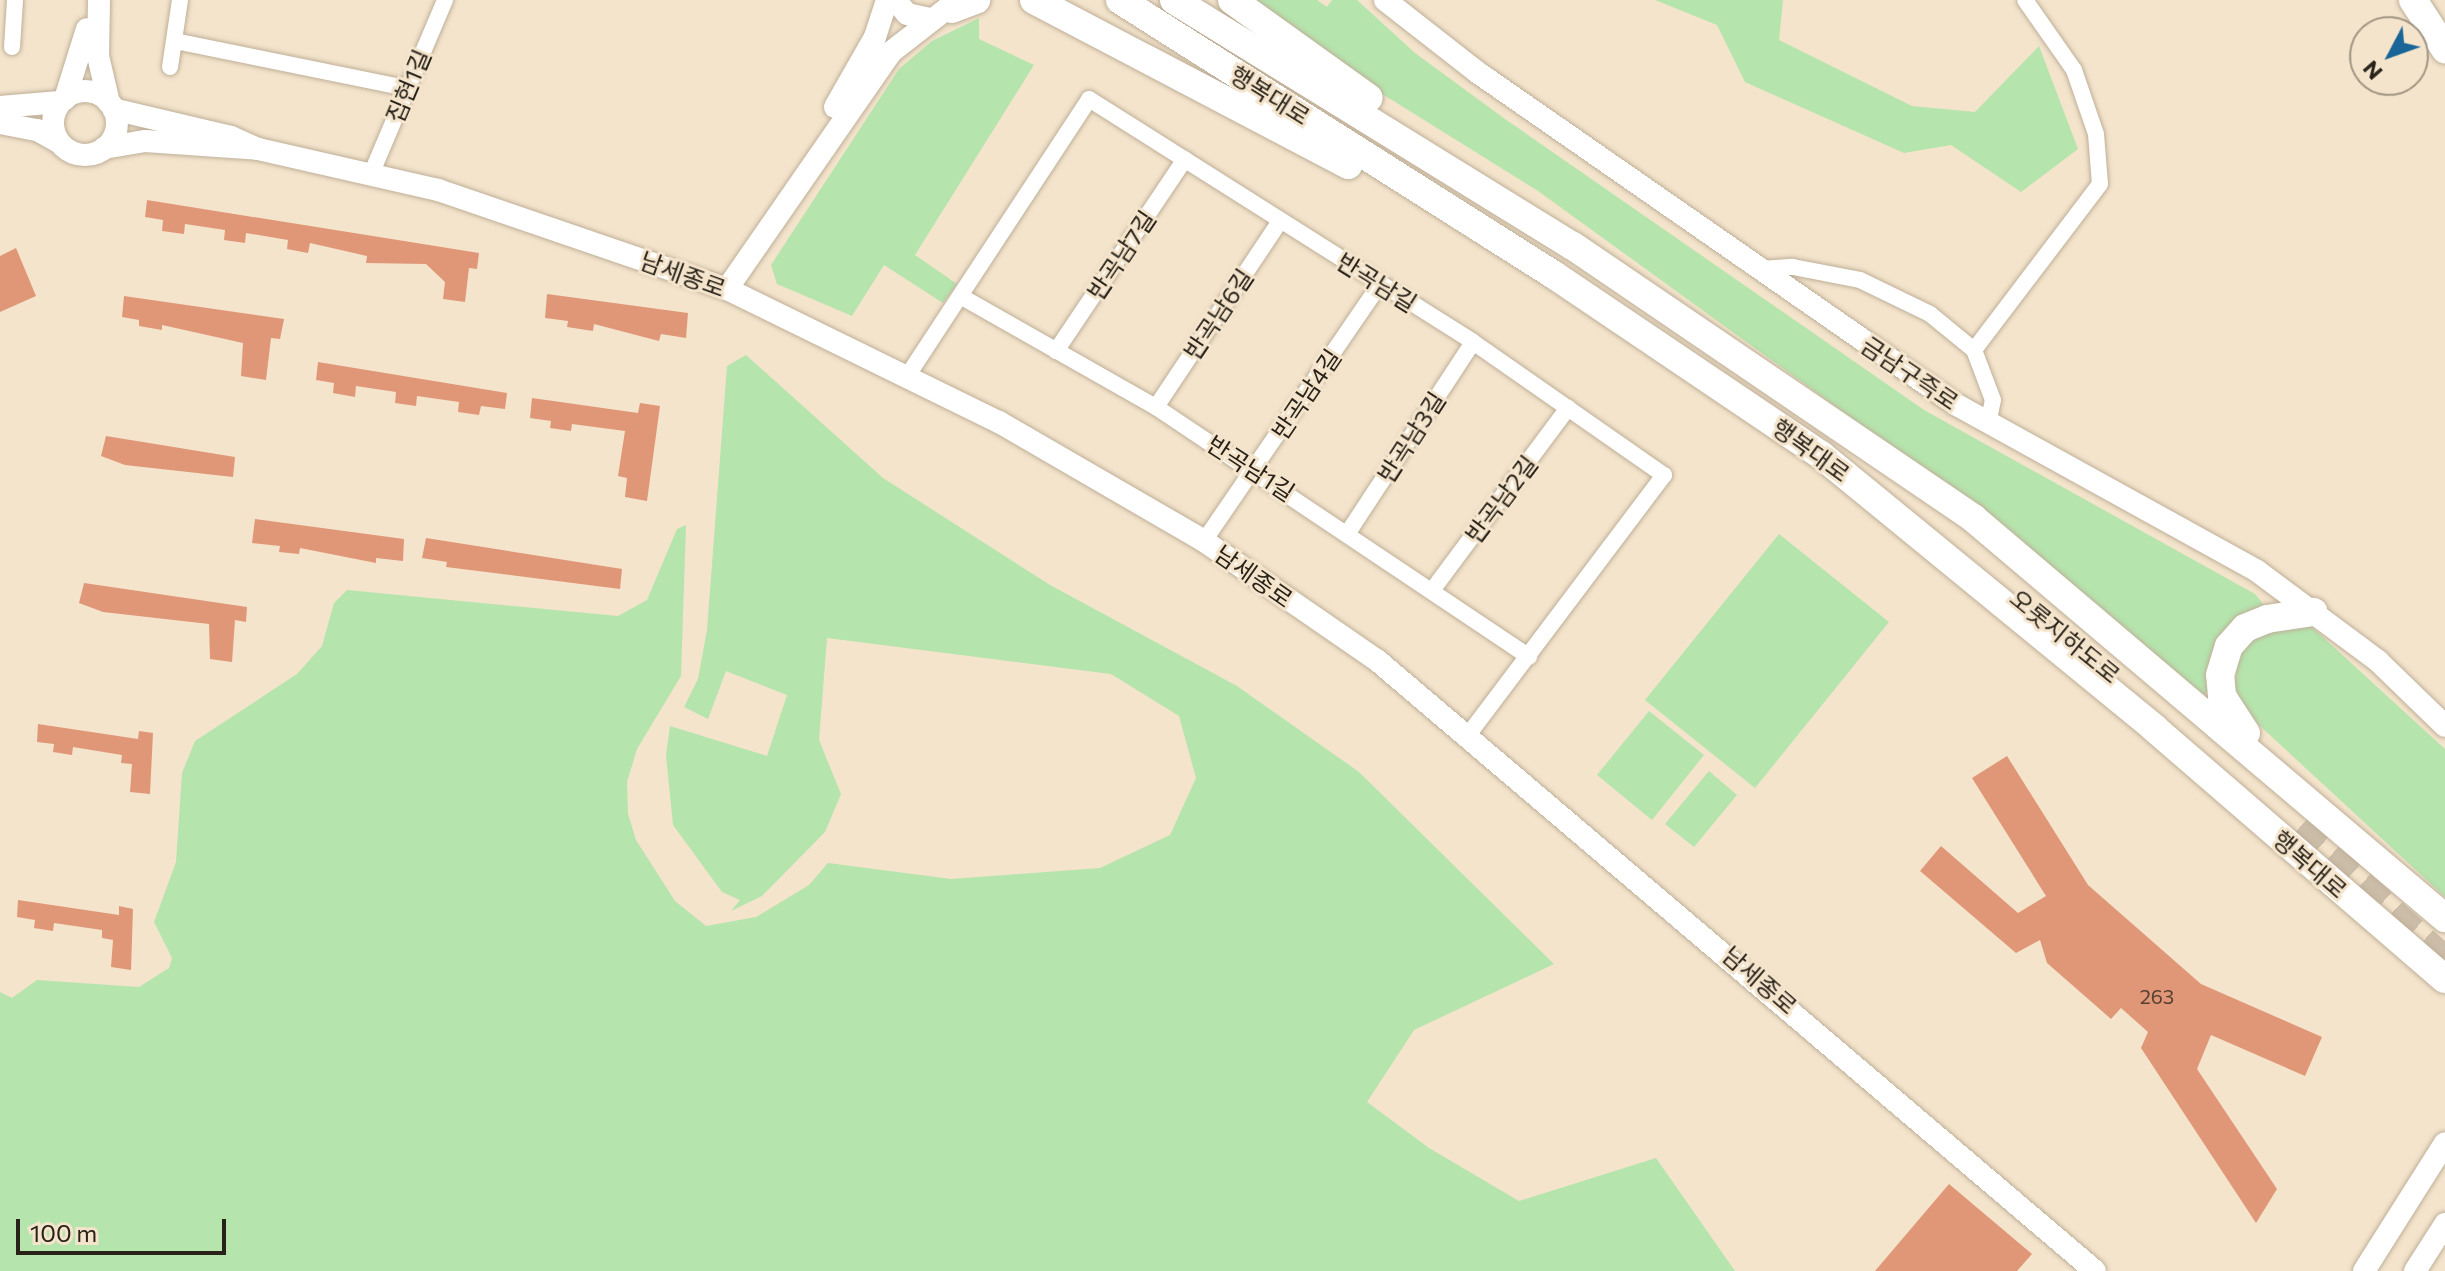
<!DOCTYPE html>
<meta charset="utf-8">
<style>
body{margin:0}
#map{position:relative;width:2445px;height:1271px;overflow:hidden;background:#f4e4cc;font-family:Commissioner,"Noto Sans KR",sans-serif}
div>[style]{position:absolute}
.green>*{inset:0;background:#b5e4ad}
.building>*{inset:0;background:#e09778}
.highway-tunnel>*{height:28px;margin-top:-14px;transform-origin:0;background:repeating-linear-gradient(90deg,#cbbda8 0 28px,transparent 0 42px)}
.roads{filter:drop-shadow(0 0 2px #bfaf98) drop-shadow(0 0 2px #bfaf98)}
.street>*{height:16px;margin:-8px;padding:0 8px;transform-origin:8px;border-radius:8px;background:#fff}
.secondary>*{height:22px;margin:-11px;padding:0 11px;transform-origin:11px;border-radius:11px;background:#fff}
.secondary>.ring{margin:-11px;padding:0;box-sizing:content-box;background:none;border:22px solid #fff;border-radius:50%}
.highway>*{height:28px;margin:-14px;padding:0 14px;transform-origin:14px;border-radius:14px;background:#fff}
span{translate:-50% -50%;white-space:nowrap;text-align:center;line-height:1.15;-webkit-text-stroke:6px #f4e4cc;paint-order:stroke}
.number-label{font-size:20px;color:#563f31}
.number-label span{-webkit-text-stroke-width:0}
.street-label{font-size:24px;color:#282219}
.north{position:absolute;left:2349px;top:16px;width:80px;height:80px;box-sizing:border-box;background:#f4e4cc;border:2px solid #a29684;border-radius:50%;rotate:229deg;font-size:22px;font-weight:700;line-height:32px;text-align:center;color:#282219}
.north::after{content:'';display:block;margin:auto;width:28px;height:36px;background:#196597;clip-path:polygon(50% 0,100% 100%,50% 72%,0 100%)}
.scale{position:absolute;left:16px;top:1219px;width:210px;height:36px;box-sizing:border-box;border:4px solid #282219;border-top:0;padding-left:10px;font-size:24px;line-height:28px;white-space:nowrap;color:#282219;-webkit-text-stroke:6px #f4e4cc;paint-order:stroke}
</style>
<div id="map">
<div class="green">
<i style="clip-path:polygon(1251px 0,1317px 0,1327px 7px,1332px 0,1357px 0,1415px 53px,1505px 119px,1924px 410px,2255px 594px,2265px 606px,2213px 689px,2202px 695px,1875px 435px,1538px 191px,1339px 67px)"></i>
<i style="clip-path:polygon(1655px 0,1783px 0,1779px 40px,1912px 106px,1975px 112px,2039px 46px,2078px 149px,2021px 192px,1951px 145px,1904px 153px,1745px 82px,1717px 25px)"></i>
<i style="clip-path:polygon(979px 18px,979px 39px,1034px 65px,915px 255px,957px 284px,943px 303px,884px 265px,852px 316px,777px 284px,771px 265px,899px 69px,932px 41px)"></i>
<i style="clip-path:polygon(746px 355px,883px 478px,1050px 585px,1237px 686px,1359px 772px,1554px 964px,1414px 1030px,1367px 1102px,1429px 1148px,1519px 1201px,1656px 1158px,1735px 1271px,0 1271px,0 992px,12px 998px,37px 980px,139px 987px,169px 968px,172px 958px,154px 922px,176px 862px,182px 773px,195px 741px,297px 674px,322px 646px,334px 603px,347px 590px,618px 616px,647px 600px,677px 529px,686px 525px,681px 676px,637px 749px,627px 782px,628px 814px,636px 840px,675px 901px,706px 926px,756px 917px,809px 885px,828px 863px,951px 879px,1100px 868px,1170px 835px,1196px 778px,1179px 716px,1111px 674px,827px 638px,819px 740px,841px 794px,825px 832px,762px 896px,731px 911px,740px 900px,722px 892px,673px 825px,666px 755px,670px 726px,767px 756px,787px 695px,726px 671px,708px 719px,684px 707px,698px 679px,707px 630px,727px 366px)"></i>
<i style="clip-path:polygon(1779px 534px,1889px 622px,1755px 788px,1645px 700px)"></i>
<i style="clip-path:polygon(2303px 619px,2445px 749px,2445px 897px,2245px 712px,2235px 686px,2239px 654px,2256px 630px)"></i>
<i style="clip-path:polygon(1649px 711px,1704px 755px,1652px 820px,1597px 775px)"></i>
<i style="clip-path:polygon(1709px 771px,1737px 795px,1694px 847px,1665px 824px)"></i>
</div>
<div class="building">
<i style="clip-path:polygon(147px 200px,479px 253px,477px 269px,469px 268px,465px 302px,443px 299px,445px 282px,426px 264px,366px 263px,367px 256px,310px 243px,308px 253px,287px 249px,288px 240px,246px 233px,245px 243px,224px 240px,225px 230px,185px 224px,184px 234px,162px 231px,163px 220px,145px 217px)"></i>
<i style="clip-path:polygon(16px 248px,36px 296px,0 312px,0 256px)"></i>
<i style="clip-path:polygon(547px 294px,688px 313px,686px 338px,661px 334px,659px 341px,594px 324px,593px 331px,567px 327px,568px 321px,545px 318px)"></i>
<i style="clip-path:polygon(124px 296px,284px 319px,280px 339px,271px 338px,266px 380px,241px 376px,243px 343px,162px 325px,162px 330px,139px 326px,139px 320px,122px 317px)"></i>
<i style="clip-path:polygon(318px 362px,507px 393px,505px 409px,481px 406px,479px 415px,458px 412px,459px 402px,417px 396px,416px 406px,395px 403px,396px 392px,356px 386px,355px 397px,333px 393px,334px 383px,316px 380px)"></i>
<i style="clip-path:polygon(532px 398px,638px 413px,640px 403px,660px 406px,647px 501px,625px 497px,627px 478px,618px 476px,625px 431px,572px 424px,571px 431px,550px 428px,551px 421px,530px 418px)"></i>
<i style="clip-path:polygon(106px 436px,235px 457px,233px 477px,125px 465px,101px 456px)"></i>
<i style="clip-path:polygon(255px 519px,404px 539px,403px 561px,376px 558px,376px 563px,300px 548px,299px 554px,279px 552px,280px 546px,252px 543px)"></i>
<i style="clip-path:polygon(426px 538px,622px 569px,620px 589px,446px 567px,447px 562px,422px 558px)"></i>
<i style="clip-path:polygon(84px 583px,247px 607px,246px 622px,235px 620px,232px 662px,210px 659px,209px 624px,103px 612px,79px 603px)"></i>
<i style="clip-path:polygon(38px 724px,138px 739px,139px 731px,153px 733px,150px 794px,130px 792px,132px 764px,121px 763px,122px 755px,73px 747px,72px 755px,53px 752px,54px 744px,37px 742px)"></i>
<i style="clip-path:polygon(2007px 756px,2088px 885px,2201px 984px,2322px 1037px,2305px 1076px,2211px 1035px,2197px 1069px,2277px 1189px,2256px 1223px,2141px 1048px,2148px 1032px,2121px 1008px,2111px 1019px,2047px 963px,2040px 940px,2016px 953px,1920px 871px,1941px 846px,2018px 913px,2046px 896px,1972px 778px)"></i>
<i style="clip-path:polygon(18px 900px,119px 915px,119px 906px,133px 909px,131px 970px,111px 967px,113px 940px,102px 938px,102px 930px,54px 923px,53px 931px,34px 928px,35px 920px,17px 917px)"></i>
<i style="clip-path:polygon(1949px 1184px,2032px 1254px,2017px 1271px,1875px 1271px)"></i>
</div>
<div class="highway-tunnel">
<i style="left:2299px;top:828px;width:197px;rotate:42.1deg"></i>
</div>
<div class="roads">
<div class="street">
<i style="left:175px;top:41px;width:237px;rotate:11.5deg"></i>
<i style="left:12px;top:47px;width:47px;rotate:-86.3deg"></i>
<i style="left:170px;top:67px;width:68px;rotate:-81.5deg"></i>
<i style="left:372px;top:172px;width:187px;rotate:-67deg"></i>
<i style="left:1761px;top:269px;width:32px;rotate:-4deg"></i>
<i style="left:1793px;top:267px;width:68px;rotate:11deg"></i>
<i style="left:1860px;top:280px;width:78px;rotate:25.9deg"></i>
<i style="left:1930px;top:314px;width:57px;rotate:39.3deg"></i>
<i style="left:1974px;top:350px;width:208px;rotate:-52.8deg"></i>
<i style="left:2100px;top:184px;width:50px;rotate:-94.6deg"></i>
<i style="left:2096px;top:134px;width:68px;rotate:-109deg"></i>
<i style="left:2074px;top:70px;width:85px;rotate:-125deg"></i>
<i style="left:962px;top:297px;width:223px;rotate:29.6deg"></i>
<i style="left:1156px;top:407px;width:449px;rotate:33.8deg"></i>
<i style="left:1974px;top:350px;width:53px;rotate:69.2deg"></i>
<i style="left:1993px;top:400px;width:24px;rotate:102deg"></i>
<i style="left:1056px;top:351px;width:231px;rotate:-56.1deg"></i>
<i style="left:908px;top:375px;width:330px;rotate:-56.7deg"></i>
<i style="left:1089px;top:99px;width:454px;rotate:32.3deg"></i>
<i style="left:1473px;top:342px;width:233px;rotate:34.9deg"></i>
<i style="left:1664px;top:475px;width:326px;rotate:127deg"></i>
<i style="left:1156px;top:407px;width:224px;rotate:-56.3deg"></i>
<i style="left:1349px;top:531px;width:226px;rotate:-56.7deg"></i>
<i style="left:1204px;top:541px;width:310px;rotate:-55.6deg"></i>
<i style="left:1433px;top:589px;width:226px;rotate:-53.3deg"></i>
</div>
<div class="secondary">
<i style="left:99px;top:0;width:56px;rotate:91deg"></i>
<i style="left:98px;top:56px;width:48px;rotate:76.8deg"></i>
<i style="left:895px;top:0;width:18px;rotate:49deg"></i>
<i style="left:907px;top:14px;width:25px;rotate:12deg"></i>
<i style="left:1385px;top:0;width:117px;rotate:38deg"></i>
<i style="left:1477px;top:72px;width:582px;rotate:34.78deg"></i>
<i style="left:1955px;top:404px;width:345px;rotate:28.9deg"></i>
<i style="left:2257px;top:571px;width:151px;rotate:36.6deg"></i>
<i style="left:2378px;top:661px;width:93px;rotate:44.1deg"></i>
<i class="ring" style="left:53px;top:91px;width:42px;height:42px"></i>
<i style="left:65px;top:99px;width:73px;rotate:-72.6deg"></i>
<i style="left:0;top:107px;width:60px;rotate:-4.8deg"></i>
<i style="left:835px;top:107px;width:81px;rotate:-60.3deg"></i>
<i style="left:875px;top:37px;width:39px;rotate:-72deg"></i>
<i style="left:0;top:123px;width:38px;rotate:11deg"></i>
<i style="left:37px;top:130px;width:25px;rotate:29deg"></i>
<i style="left:104px;top:148px;width:42px;rotate:-9.7deg"></i>
<i style="left:145px;top:141px;width:113px;rotate:4deg"></i>
<i style="left:258px;top:149px;width:30px;rotate:-156deg"></i>
<i style="left:231px;top:137px;width:121px;rotate:-166.7deg"></i>
<i style="left:258px;top:149px;width:185px;rotate:12.8deg"></i>
<i style="left:438px;top:190px;width:305px;rotate:18.9deg"></i>
<i style="left:727px;top:289px;width:303px;rotate:26.1deg"></i>
<i style="left:999px;top:422px;width:237px;rotate:30.1deg"></i>
<i style="left:1204px;top:541px;width:211px;rotate:34.6deg"></i>
<i style="left:1378px;top:661px;width:941px;rotate:40.39deg"></i>
<i style="left:727px;top:289px;width:288px;rotate:-55.3deg"></i>
<i style="left:891px;top:52px;width:85px;rotate:-37.8deg"></i>
<i style="left:2364px;top:1271px;width:151px;rotate:-57.7deg"></i>
<i style="left:2415px;top:1271px;width:56px;rotate:-57.4deg"></i>
</div>
<div class="highway">
<i style="left:1034px;top:0;width:355px;rotate:27.7deg"></i>
<i style="left:1120px;top:0;width:514px;rotate:32.36deg"></i>
<i style="left:1554px;top:275px;width:322px;rotate:34deg"></i>
<i style="left:1821px;top:455px;width:431px;rotate:39.3deg"></i>
<i style="left:2154px;top:728px;width:384px;rotate:40.8deg"></i>
<i style="left:1174px;top:0;width:469px;rotate:31.7deg"></i>
<i style="left:1573px;top:246px;width:484px;rotate:34.2deg"></i>
<i style="left:1973px;top:518px;width:619px;rotate:40.28deg"></i>
<i style="left:1232px;top:0;width:168px;rotate:35.6deg"></i>
<i style="left:2413px;top:0;width:59px;rotate:56.9deg"></i>
<i style="left:952px;top:9px;width:26px;rotate:-21deg"></i>
<i style="left:2246px;top:733px;width:44px;rotate:-123deg"></i>
<i style="left:2222px;top:696px;width:21px;rotate:-95deg"></i>
<i style="left:2220px;top:675px;width:30px;rotate:-73deg"></i>
<i style="left:2229px;top:646px;width:24px;rotate:-48deg"></i>
<i style="left:2245px;top:628px;width:24px;rotate:-22deg"></i>
<i style="left:2267px;top:619px;width:47px;rotate:-8.7deg"></i>
</div>
</div>
<div class="number-label">
<span style="left:2157px;top:996px">263</span>
</div>
<div class="street-label">
<span style="left:408px;top:86px;rotate:-67deg">집현1길</span>
<span style="left:1270px;top:95px;rotate:32deg">행복대로</span>
<span style="left:1121px;top:255px;rotate:-56deg">반곡남7길</span>
<span style="left:683px;top:274px;rotate:20deg">남세종로</span>
<span style="left:1377px;top:282px;rotate:32deg">반곡남길</span>
<span style="left:1218px;top:314px;rotate:-56deg">반곡남6길</span>
<span style="left:1910px;top:373px;rotate:34deg">금남구즉로</span>
<span style="left:1306px;top:394px;rotate:-56deg">반곡남4길</span>
<span style="left:1411px;top:437px;rotate:-57deg">반곡남3길</span>
<span style="left:1811px;top:450px;rotate:36deg">행복대로</span>
<span style="left:1251px;top:468px;rotate:33deg">반곡남1길</span>
<span style="left:1501px;top:499px;rotate:-53deg">반곡남2길</span>
<span style="left:1254px;top:576px;rotate:35deg">남세종로</span>
<span style="left:2065px;top:636px;rotate:39deg">오롯지하도로</span>
<span style="left:2310px;top:864px;rotate:41deg">행복대로</span>
<span style="left:1760px;top:980px;rotate:41deg">남세종로</span>
</div>
<div class="north">N</div>
<div class="scale">100 m</div>
</div>
